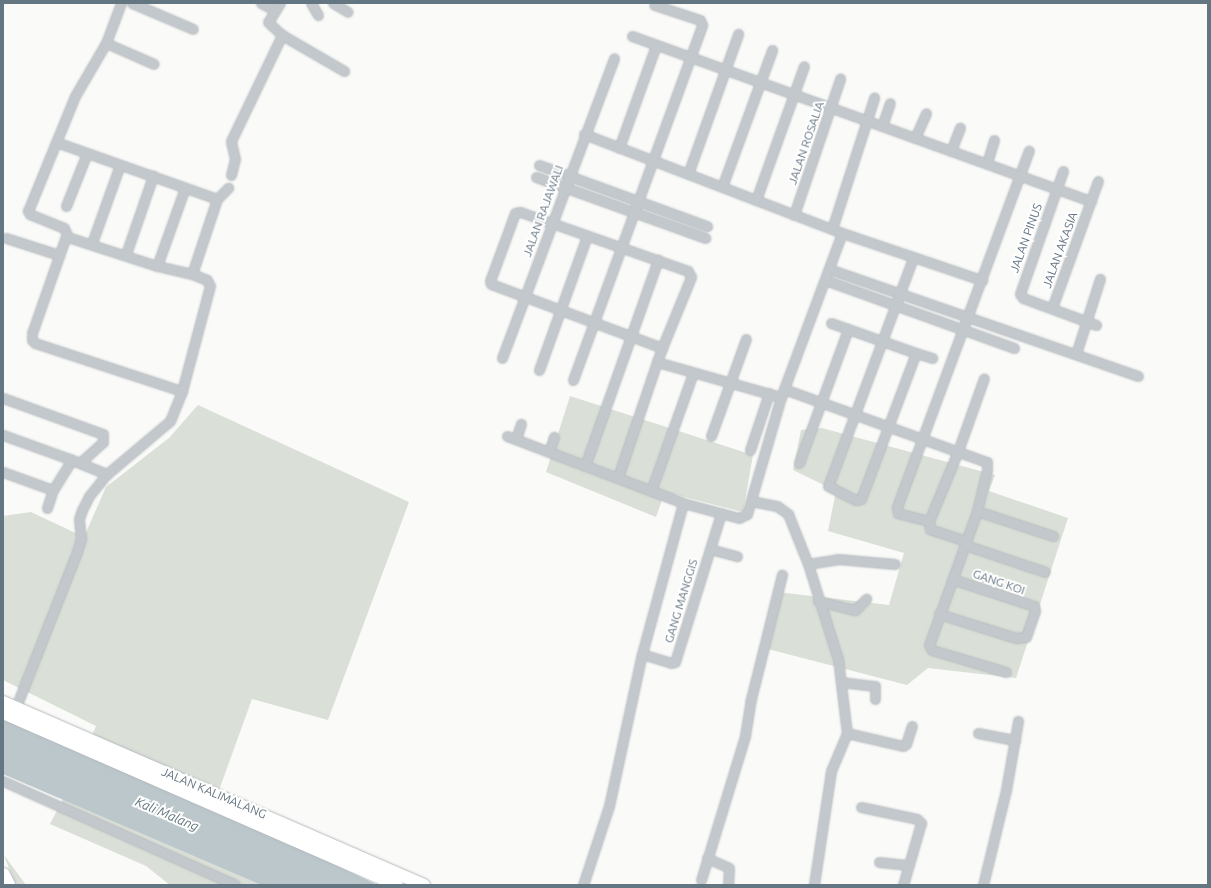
<!DOCTYPE html>
<style>
body{margin:0}
#map{position:relative;width:1211px;height:888px;overflow:hidden;background:#fafaf8;font-family:Ubuntu,sans-serif}
div>[style]{position:absolute}
.green>*{inset:0;background:#dadfd7}
.water>*{inset:0;background:#bbc7cb}
.roads{filter:drop-shadow(0 0 1px #b5babe) drop-shadow(0 0 1px #b5babe)}
.minor>*{height:9px;margin:-4.5px;padding:0 4.5px;transform-origin:4.5px;border-radius:4.5px;background:#c3c8cc}
.major>*{height:12px;margin:-6px;padding:0 6px;transform-origin:6px;border-radius:6px;background:#fff}
.highway>*{height:14px;margin:-7px;padding:0 7px;transform-origin:7px;border-radius:7px;background:#fff}
span{translate:-50% -50%;white-space:nowrap;text-align:center;line-height:1.15;-webkit-text-stroke:4px #fff;paint-order:stroke}
.street-label{font-size:12px;color:#657683}
.water-label{font-size:13px;color:#60757c;font-style:italic}
.frame{position:absolute;inset:0;border:4px solid #657683;pointer-events:none}
</style>
<div id="map">
<div class="green">
<i style="clip-path:polygon(570px 396px,753px 455px,743px 512px,665px 492px,656px 517px,546px 472px)"></i>
<i style="clip-path:polygon(198px 405px,409px 502px,328px 720px,252px 699px,214px 804px,86px 750px,96px 726px,3px 680px,3px 516px,31px 512px,84px 537px,106px 487px,169px 438px)"></i>
<i style="clip-path:polygon(822px 428px,995px 475px,989px 491px,1068px 518px,1016px 678px,928px 668px,907px 685px,764px 648px,777px 592px,889px 605px,904px 553px,828px 531px,836px 491px,793px 470px,801px 430px)"></i>
<i style="clip-path:polygon(63px 799px,261px 885px,170px 885px,146px 866px,50px 824px)"></i>
<i style="clip-path:polygon(4px 855px,26px 885px,15px 885px)"></i>
</div>
<div class="water">
<i style="clip-path:polygon(3px 713px,214px 805px,377px 885px,261px 885px,3px 774px)"></i>
</div>
<div class="roads">
<div class="minor">
<i style="left:132px;top:3px;width:66px;rotate:23.1deg"></i>
<i style="left:261px;top:3px;width:15px;rotate:28deg"></i>
<i style="left:280px;top:3px;width:22px;rotate:122deg"></i>
<i style="left:268px;top:22px;width:19px;rotate:43deg"></i>
<i style="left:282px;top:35px;width:72px;rotate:30.1deg"></i>
<i style="left:311px;top:3px;width:14px;rotate:60deg"></i>
<i style="left:333px;top:3px;width:17px;rotate:31deg"></i>
<i style="left:632px;top:36px;width:488px;rotate:19.8deg"></i>
<i style="left:106px;top:43px;width:52px;rotate:23.6deg"></i>
<i style="left:882px;top:126px;width:24px;rotate:-71deg"></i>
<i style="left:584px;top:134px;width:276px;rotate:21deg"></i>
<i style="left:842px;top:233px;width:148px;rotate:18.6deg"></i>
<i style="left:915px;top:138px;width:27px;rotate:-66deg"></i>
<i style="left:56px;top:142px;width:171px;rotate:19.5deg"></i>
<i style="left:619px;top:148px;width:109px;rotate:-70.2deg"></i>
<i style="left:951px;top:151px;width:25px;rotate:-69deg"></i>
<i style="left:987px;top:163px;width:24px;rotate:-73deg"></i>
<i style="left:539px;top:165px;width:179px;rotate:20deg"></i>
<i style="left:1063px;top:171px;width:130px;rotate:109.3deg"></i>
<i style="left:1020px;top:294px;width:5px;rotate:53deg"></i>
<i style="left:1023px;top:298px;width:78px;rotate:20.3deg"></i>
<i style="left:688px;top:174px;width:149px;rotate:-70.3deg"></i>
<i style="left:231px;top:175px;width:16px;rotate:-76deg"></i>
<i style="left:235px;top:159px;width:18px;rotate:-103deg"></i>
<i style="left:231px;top:141px;width:118px;rotate:-64.3deg"></i>
<i style="left:536px;top:177px;width:180px;rotate:19.8deg"></i>
<i style="left:722px;top:187px;width:146px;rotate:-69.9deg"></i>
<i style="left:756px;top:200px;width:142px;rotate:-70.3deg"></i>
<i style="left:66px;top:206px;width:57px;rotate:-68.4deg"></i>
<i style="left:794px;top:215px;width:144px;rotate:-71.3deg"></i>
<i style="left:832px;top:229px;width:138px;rotate:-72.2deg"></i>
<i style="left:66px;top:236px;width:103px;rotate:109.3deg"></i>
<i style="left:32px;top:333px;width:7px;rotate:90deg"></i>
<i style="left:32px;top:340px;width:4px;rotate:45deg"></i>
<i style="left:35px;top:343px;width:155px;rotate:18.1deg"></i>
<i style="left:6px;top:238px;width:56px;rotate:17.8deg"></i>
<i style="left:92px;top:243px;width:83px;rotate:-70.3deg"></i>
<i style="left:126px;top:254px;width:83px;rotate:-70.9deg"></i>
<i style="left:913px;top:258px;width:243px;rotate:110.4deg"></i>
<i style="left:828px;top:486px;width:31px;rotate:27deg"></i>
<i style="left:856px;top:500px;width:5px;rotate:-11deg"></i>
<i style="left:861px;top:499px;width:156px;rotate:-69.4deg"></i>
<i style="left:916px;top:353px;width:17px;rotate:17deg"></i>
<i style="left:157px;top:266px;width:83px;rotate:-70.3deg"></i>
<i style="left:829px;top:269px;width:327px;rotate:19.1deg"></i>
<i style="left:192px;top:274px;width:79px;rotate:-71.6deg"></i>
<i style="left:217px;top:199px;width:16px;rotate:-45deg"></i>
<i style="left:825px;top:280px;width:201px;rotate:19.8deg"></i>
<i style="left:1052px;top:308px;width:135px;rotate:-70.1deg"></i>
<i style="left:831px;top:323px;width:90px;rotate:19.4deg"></i>
<i style="left:662px;top:348px;width:77px;rotate:-67.8deg"></i>
<i style="left:691px;top:277px;width:7px;rotate:-117deg"></i>
<i style="left:688px;top:271px;width:178px;rotate:-160.6deg"></i>
<i style="left:520px;top:212px;width:5px;rotate:169deg"></i>
<i style="left:515px;top:213px;width:72px;rotate:110.2deg"></i>
<i style="left:490px;top:281px;width:3px;rotate:72deg"></i>
<i style="left:491px;top:284px;width:183px;rotate:20.5deg"></i>
<i style="left:662px;top:348px;width:15px;rotate:110deg"></i>
<i style="left:657px;top:362px;width:129px;rotate:15.8deg"></i>
<i style="left:1076px;top:354px;width:79px;rotate:-72.3deg"></i>
<i style="left:502px;top:358px;width:320px;rotate:-69.5deg"></i>
<i style="left:539px;top:370px;width:142px;rotate:-70.3deg"></i>
<i style="left:573px;top:380px;width:378px;rotate:-70deg"></i>
<i style="left:702px;top:25px;width:5px;rotate:-112deg"></i>
<i style="left:700px;top:20px;width:48px;rotate:-161.9deg"></i>
<i style="left:784px;top:389px;width:216px;rotate:19.8deg"></i>
<i style="left:987px;top:462px;width:8px;rotate:90deg"></i>
<i style="left:987px;top:470px;width:42px;rotate:103.7deg"></i>
<i style="left:977px;top:511px;width:142px;rotate:109.7deg"></i>
<i style="left:929px;top:645px;width:6px;rotate:59deg"></i>
<i style="left:932px;top:650px;width:77px;rotate:16.6deg"></i>
<i style="left:3px;top:398px;width:106px;rotate:19.8deg"></i>
<i style="left:103px;top:434px;width:8px;rotate:90deg"></i>
<i style="left:103px;top:442px;width:30px;rotate:138deg"></i>
<i style="left:3px;top:435px;width:73px;rotate:19.9deg"></i>
<i style="left:507px;top:436px;width:188px;rotate:20.8deg"></i>
<i style="left:711px;top:436px;width:103px;rotate:-70.2deg"></i>
<i style="left:516px;top:439px;width:16px;rotate:-72deg"></i>
<i style="left:750px;top:450px;width:60px;rotate:-71.6deg"></i>
<i style="left:549px;top:452px;width:16px;rotate:-72deg"></i>
<i style="left:799px;top:463px;width:143px;rotate:-69.9deg"></i>
<i style="left:585px;top:466px;width:219px;rotate:-70.5deg"></i>
<i style="left:3px;top:472px;width:53px;rotate:19.8deg"></i>
<i style="left:53px;top:490px;width:36px;rotate:-58deg"></i>
<i style="left:72px;top:460px;width:38px;rotate:22deg"></i>
<i style="left:618px;top:477px;width:121px;rotate:-71.3deg"></i>
<i style="left:651px;top:491px;width:125px;rotate:-70.4deg"></i>
<i style="left:751px;top:501px;width:26px;rotate:11deg"></i>
<i style="left:777px;top:506px;width:14px;rotate:36deg"></i>
<i style="left:788px;top:514px;width:54px;rotate:68.2deg"></i>
<i style="left:808px;top:564px;width:100px;rotate:72.5deg"></i>
<i style="left:838px;top:659px;width:75px;rotate:83.1deg"></i>
<i style="left:847px;top:733px;width:41px;rotate:112.8deg"></i>
<i style="left:831px;top:771px;width:115px;rotate:98.5deg"></i>
<i style="left:47px;top:508px;width:19px;rotate:-72deg"></i>
<i style="left:977px;top:511px;width:80px;rotate:18.2deg"></i>
<i style="left:929px;top:521px;width:32px;rotate:-166deg"></i>
<i style="left:898px;top:513px;width:6px;rotate:-99deg"></i>
<i style="left:897px;top:507px;width:380px;rotate:-69.7deg"></i>
<i style="left:966px;top:541px;width:38px;rotate:-162deg"></i>
<i style="left:930px;top:529px;width:8px;rotate:-97deg"></i>
<i style="left:929px;top:521px;width:76px;rotate:-67.5deg"></i>
<i style="left:958px;top:451px;width:77px;rotate:-70.4deg"></i>
<i style="left:965px;top:545px;width:84px;rotate:18.6deg"></i>
<i style="left:710px;top:549px;width:28px;rotate:15deg"></i>
<i style="left:808px;top:564px;width:30px;rotate:-9deg"></i>
<i style="left:838px;top:559px;width:57px;rotate:5deg"></i>
<i style="left:818px;top:601px;width:38px;rotate:14deg"></i>
<i style="left:855px;top:610px;width:16px;rotate:-45deg"></i>
<i style="left:939px;top:614px;width:81px;rotate:17.3deg"></i>
<i style="left:1016px;top:638px;width:10px;rotate:-6deg"></i>
<i style="left:1026px;top:637px;width:28px;rotate:-71deg"></i>
<i style="left:1035px;top:611px;width:5px;rotate:-101deg"></i>
<i style="left:1034px;top:606px;width:86px;rotate:-161.8deg"></i>
<i style="left:642px;top:654px;width:30px;rotate:17deg"></i>
<i style="left:671px;top:663px;width:4px;rotate:-14deg"></i>
<i style="left:675px;top:662px;width:156px;rotate:-72.8deg"></i>
<i style="left:841px;top:682px;width:34px;rotate:7deg"></i>
<i style="left:875px;top:686px;width:13px;rotate:90deg"></i>
<i style="left:14px;top:712px;width:172px;rotate:-68.5deg"></i>
<i style="left:77px;top:552px;width:14px;rotate:-73deg"></i>
<i style="left:81px;top:539px;width:20px;rotate:-96deg"></i>
<i style="left:79px;top:519px;width:9px;rotate:-72deg"></i>
<i style="left:82px;top:510px;width:16px;rotate:-63deg"></i>
<i style="left:89px;top:496px;width:28px;rotate:-51deg"></i>
<i style="left:107px;top:474px;width:82px;rotate:-40.1deg"></i>
<i style="left:170px;top:421px;width:32px;rotate:-68deg"></i>
<i style="left:182px;top:391px;width:109px;rotate:-75.1deg"></i>
<i style="left:210px;top:286px;width:7px;rotate:-117deg"></i>
<i style="left:207px;top:280px;width:16px;rotate:-158deg"></i>
<i style="left:192px;top:274px;width:36px;rotate:-167deg"></i>
<i style="left:157px;top:266px;width:94px;rotate:-162deg"></i>
<i style="left:68px;top:237px;width:10px;rotate:-114deg"></i>
<i style="left:64px;top:228px;width:37px;rotate:-158deg"></i>
<i style="left:30px;top:214px;width:4px;rotate:-124deg"></i>
<i style="left:28px;top:211px;width:124px;rotate:-67.8deg"></i>
<i style="left:75px;top:96px;width:61px;rotate:-59.7deg"></i>
<i style="left:106px;top:43px;width:43px;rotate:-69.4deg"></i>
<i style="left:847px;top:733px;width:57px;rotate:13.1deg"></i>
<i style="left:903px;top:746px;width:4px;rotate:-34deg"></i>
<i style="left:906px;top:744px;width:19px;rotate:-72deg"></i>
<i style="left:978px;top:733px;width:38px;rotate:11deg"></i>
<i style="left:3px;top:781px;width:254px;rotate:24.1deg"></i>
<i style="left:861px;top:807px;width:57px;rotate:12.1deg"></i>
<i style="left:917px;top:819px;width:6px;rotate:45deg"></i>
<i style="left:921px;top:823px;width:65px;rotate:106.2deg"></i>
<i style="left:707px;top:858px;width:24px;rotate:24deg"></i>
<i style="left:729px;top:868px;width:17px;rotate:93deg"></i>
<i style="left:879px;top:862px;width:30px;rotate:6deg"></i>
<i style="left:701px;top:880px;width:151px;rotate:-73deg"></i>
<i style="left:745px;top:736px;width:37px;rotate:-81deg"></i>
<i style="left:751px;top:699px;width:128px;rotate:-76deg"></i>
<i style="left:583px;top:885px;width:83px;rotate:-71.8deg"></i>
<i style="left:609px;top:806px;width:156px;rotate:-77.8deg"></i>
<i style="left:642px;top:654px;width:156px;rotate:-74.8deg"></i>
<i style="left:683px;top:503px;width:58px;rotate:15deg"></i>
<i style="left:739px;top:518px;width:9px;rotate:-27deg"></i>
<i style="left:747px;top:514px;width:122px;rotate:-73.8deg"></i>
<i style="left:781px;top:397px;width:175px;rotate:-69.6deg"></i>
<i style="left:983px;top:885px;width:98px;rotate:-76.4deg"></i>
<i style="left:1006px;top:790px;width:70px;rotate:-80.1deg"></i>
</div>
<div class="major">
<i style="left:3px;top:702px;width:459px;rotate:23.5deg"></i>
<i style="left:3px;top:713px;width:430px;rotate:23.6deg"></i>
</div>
<div class="highway">
<i style="left:3px;top:875px;width:11px;rotate:63deg"></i>
</div>
</div>
<div class="street-label">
<span style="left:806px;top:143px;rotate:-71deg">JALAN ROSALIA</span>
<span style="left:543px;top:211px;rotate:-70deg">JALAN RAJAWALI</span>
<span style="left:1026px;top:238px;rotate:-70deg">JALAN PINUS</span>
<span style="left:1060px;top:250px;rotate:-70deg">JALAN AKASIA</span>
<span style="left:999px;top:582px;rotate:19deg">GANG KOI</span>
<span style="left:681px;top:601px;rotate:-73deg">GANG MANGGIS</span>
<span style="left:214px;top:793px;rotate:23deg">JALAN KALIMALANG</span>
</div>
<div class="water-label">
<span style="left:167px;top:814px;rotate:23deg">Kali Malang</span>
</div>
<div class="frame"></div>
</div>
